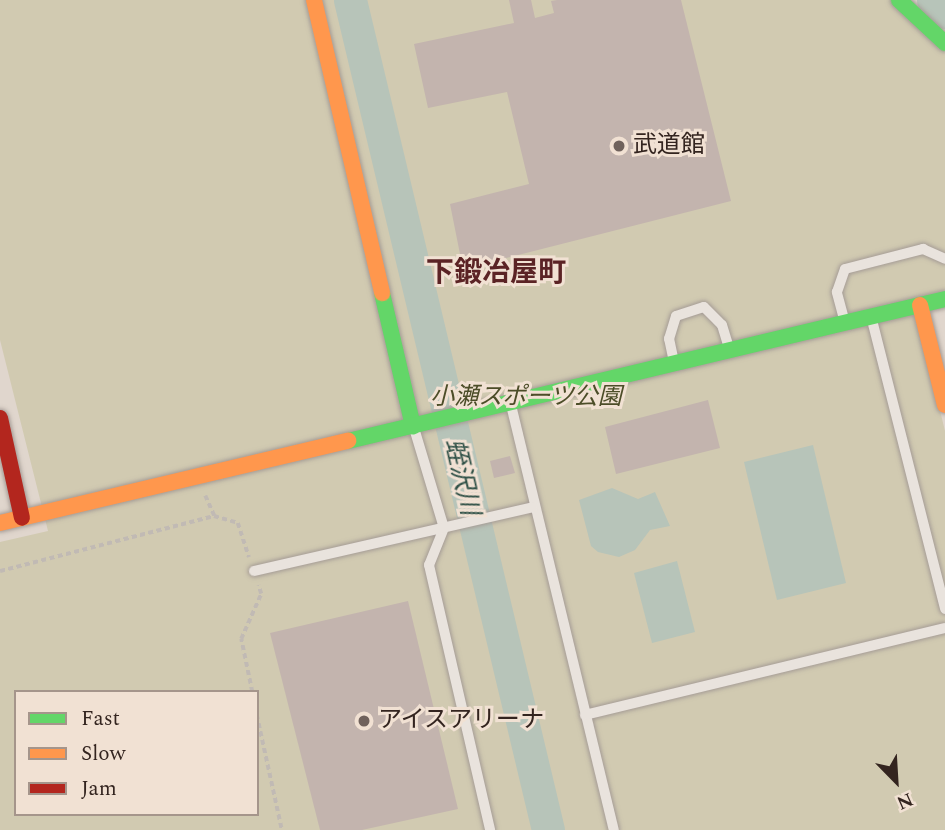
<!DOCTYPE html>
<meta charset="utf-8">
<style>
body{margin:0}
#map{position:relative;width:945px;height:830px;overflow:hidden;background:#e0d6cd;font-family:Spectral,"Noto Sans JP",serif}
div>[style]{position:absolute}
.green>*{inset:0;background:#d1cab1}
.water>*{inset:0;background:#b7c4b9}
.river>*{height:33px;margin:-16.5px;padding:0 16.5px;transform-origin:16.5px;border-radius:16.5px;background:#b7c4b9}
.building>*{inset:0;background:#c3b4ae}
.path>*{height:3.5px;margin-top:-1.75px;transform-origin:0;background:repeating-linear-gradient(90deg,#c1bab4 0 5px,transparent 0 8.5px)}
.roads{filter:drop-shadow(0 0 2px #a59c96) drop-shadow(0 0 2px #a59c96)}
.lane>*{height:10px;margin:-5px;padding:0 5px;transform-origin:5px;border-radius:5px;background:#e9e3dd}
.fast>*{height:16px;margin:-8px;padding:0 8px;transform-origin:8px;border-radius:8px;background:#63d668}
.slow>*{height:16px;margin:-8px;padding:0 8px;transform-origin:8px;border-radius:8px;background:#ff974d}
.jam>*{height:16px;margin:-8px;padding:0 8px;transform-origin:8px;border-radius:8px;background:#b3261e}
.dots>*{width:19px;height:19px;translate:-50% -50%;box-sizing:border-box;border:4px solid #f1e1d3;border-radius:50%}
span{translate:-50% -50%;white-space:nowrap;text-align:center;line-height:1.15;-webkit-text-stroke:6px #f1e1d3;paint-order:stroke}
.poi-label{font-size:24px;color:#33241f}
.left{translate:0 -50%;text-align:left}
.park-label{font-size:24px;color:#4c4d28;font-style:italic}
.water-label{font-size:26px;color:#305147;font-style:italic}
.quarter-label{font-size:28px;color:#5b2325;font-weight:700}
.legend{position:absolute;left:14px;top:690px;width:245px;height:126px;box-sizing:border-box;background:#f1e1d3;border:2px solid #a5958b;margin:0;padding:9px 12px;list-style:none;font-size:21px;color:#33241f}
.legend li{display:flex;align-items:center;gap:14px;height:35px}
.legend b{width:35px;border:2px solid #a5958b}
.north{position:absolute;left:861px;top:746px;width:70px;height:70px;-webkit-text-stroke:5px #f1e1d3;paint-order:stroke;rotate:156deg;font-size:19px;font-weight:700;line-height:28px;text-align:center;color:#33241f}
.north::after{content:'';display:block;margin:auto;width:24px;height:32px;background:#33241f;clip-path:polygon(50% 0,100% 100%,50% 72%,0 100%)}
</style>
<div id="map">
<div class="green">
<i style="clip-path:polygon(evenodd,0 0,892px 0,945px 47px,945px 290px,913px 300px,945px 431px,945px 830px,0 830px,0 542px,48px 531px,0 340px,0 0,16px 692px,257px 692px,257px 814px,16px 814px,16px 692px)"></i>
</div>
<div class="water">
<i style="clip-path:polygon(813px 445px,846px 583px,777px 600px,744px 462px)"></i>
<i style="clip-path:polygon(612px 488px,638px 499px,655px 492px,670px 526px,650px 530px,635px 550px,619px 557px,598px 552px,591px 546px,579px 500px)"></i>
<i style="clip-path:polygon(677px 561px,695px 632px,652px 643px,634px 573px)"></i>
</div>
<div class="river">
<i style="left:350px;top:0;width:853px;rotate:76.58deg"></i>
<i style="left:933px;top:0;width:17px;rotate:45deg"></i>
</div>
<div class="building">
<i style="clip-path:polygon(509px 0,531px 0,535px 18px,554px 13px,551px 1px,557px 0,681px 0,731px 201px,463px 269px,450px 204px,529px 184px,507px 92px,428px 108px,414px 44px,514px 23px)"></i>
<i style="clip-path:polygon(708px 400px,720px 448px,616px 474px,605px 427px)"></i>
<i style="clip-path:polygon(510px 456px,515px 473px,494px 478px,490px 461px)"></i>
<i style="clip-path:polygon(408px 601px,458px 809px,362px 830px,320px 830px,270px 633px)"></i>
</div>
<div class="path">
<i style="left:214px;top:516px;width:25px;rotate:16deg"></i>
<i style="left:238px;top:523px;width:36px;rotate:72deg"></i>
<i style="left:0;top:571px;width:221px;rotate:-14.4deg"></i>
<i style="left:214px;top:516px;width:22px;rotate:-114deg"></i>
<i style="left:252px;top:692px;width:54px;rotate:-101.7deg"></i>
<i style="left:241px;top:639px;width:49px;rotate:-66deg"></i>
<i style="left:261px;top:594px;width:9px;rotate:-108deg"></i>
<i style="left:257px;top:715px;width:118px;rotate:77.7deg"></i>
</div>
<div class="roads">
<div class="lane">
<i style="left:844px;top:319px;width:28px;rotate:-105deg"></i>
<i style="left:837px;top:292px;width:24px;rotate:-71deg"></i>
<i style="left:845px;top:269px;width:81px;rotate:-14.4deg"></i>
<i style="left:923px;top:249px;width:24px;rotate:24deg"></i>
<i style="left:872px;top:320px;width:298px;rotate:75.8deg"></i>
<i style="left:674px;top:362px;width:24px;rotate:-102deg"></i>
<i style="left:669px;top:339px;width:24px;rotate:-73deg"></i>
<i style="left:676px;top:316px;width:29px;rotate:-18deg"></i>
<i style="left:704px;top:307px;width:25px;rotate:45deg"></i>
<i style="left:722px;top:325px;width:24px;rotate:73deg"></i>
<i style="left:511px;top:405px;width:437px;rotate:76.4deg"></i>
<i style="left:414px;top:428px;width:104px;rotate:73.3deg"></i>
<i style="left:444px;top:528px;width:40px;rotate:112deg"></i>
<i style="left:429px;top:565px;width:272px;rotate:77deg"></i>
<i style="left:254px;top:571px;width:286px;rotate:-12.9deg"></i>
<i style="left:585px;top:715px;width:370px;rotate:-13.6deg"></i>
</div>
<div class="fast">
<i style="left:899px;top:0;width:63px;rotate:43.1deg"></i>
<i style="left:382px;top:293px;width:137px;rotate:76.9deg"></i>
<i style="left:348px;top:441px;width:614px;rotate:-13.38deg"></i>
</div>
<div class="slow">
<i style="left:314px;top:0;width:301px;rotate:76.9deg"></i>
<i style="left:920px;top:305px;width:103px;rotate:76deg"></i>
<i style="left:0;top:523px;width:358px;rotate:-13.3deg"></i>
</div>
<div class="jam">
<i style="left:0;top:418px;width:102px;rotate:77.6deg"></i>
</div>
</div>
<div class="dots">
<i style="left:619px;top:146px;background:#70625c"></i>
<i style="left:364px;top:721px;background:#70625c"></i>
</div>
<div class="poi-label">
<span class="left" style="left:633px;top:146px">武道館</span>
<span class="left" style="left:378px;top:721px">アイスアリーナ</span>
</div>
<div class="park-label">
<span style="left:526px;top:398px">小瀬スポーツ公園</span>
</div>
<div class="water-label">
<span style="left:461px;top:477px;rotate:77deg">蛭沢川</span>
</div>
<div class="quarter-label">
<span style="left:496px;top:273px">下鍛冶屋町</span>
</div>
<ul class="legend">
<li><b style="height:9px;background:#63d668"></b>Fast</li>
<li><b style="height:9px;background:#ff974d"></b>Slow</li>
<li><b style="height:9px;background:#b3261e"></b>Jam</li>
</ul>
<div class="north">N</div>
</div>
